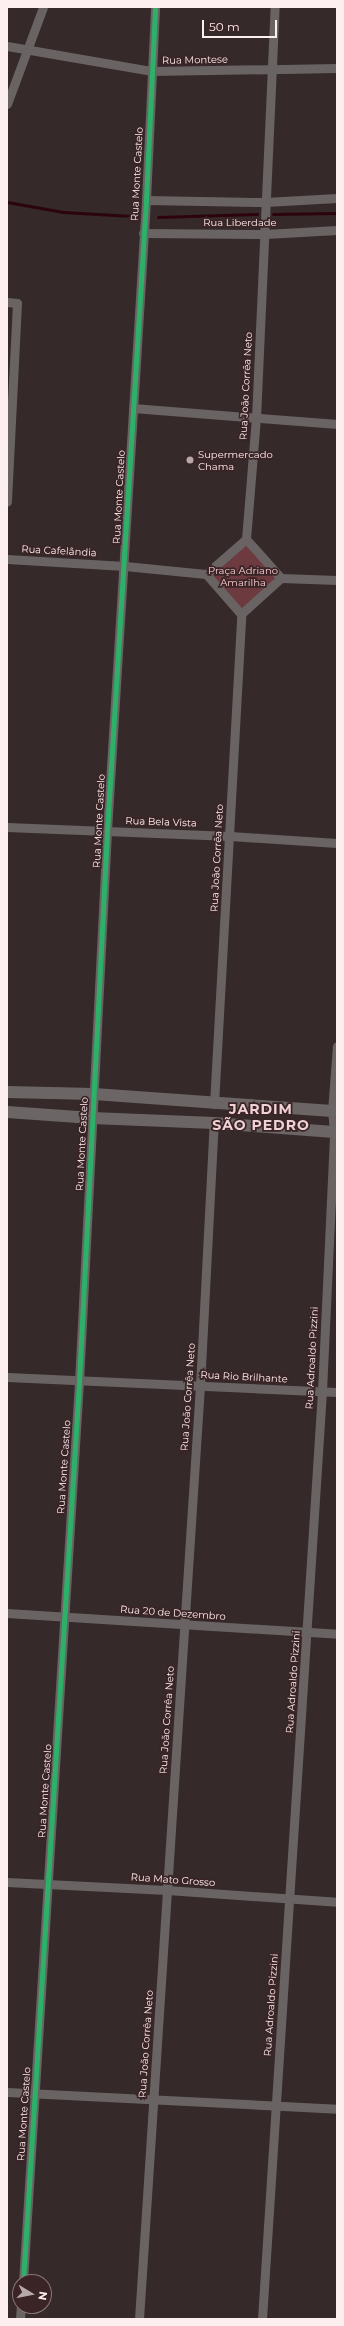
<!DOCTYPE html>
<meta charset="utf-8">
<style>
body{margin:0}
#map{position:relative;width:344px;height:2326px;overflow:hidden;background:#35292a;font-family:Montserrat,sans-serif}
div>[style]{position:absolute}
.green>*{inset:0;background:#6d3a40}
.stream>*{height:3px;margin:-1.5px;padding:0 1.5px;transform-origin:1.5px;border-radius:1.5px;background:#2c040b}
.minor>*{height:9px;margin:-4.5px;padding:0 4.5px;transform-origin:4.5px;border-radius:4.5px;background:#696364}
.secondary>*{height:12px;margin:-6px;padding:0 6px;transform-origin:6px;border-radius:6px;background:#6c6566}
.cycleway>*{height:5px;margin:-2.5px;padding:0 2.5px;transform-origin:2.5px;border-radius:2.5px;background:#2db169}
.dots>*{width:11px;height:11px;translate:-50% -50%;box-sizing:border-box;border:2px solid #3a2426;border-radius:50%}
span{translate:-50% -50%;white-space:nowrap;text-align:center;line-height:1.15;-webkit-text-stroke:3.5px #3a2426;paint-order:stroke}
.street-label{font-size:10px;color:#fdeeef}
.poi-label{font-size:10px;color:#fdeeef}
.left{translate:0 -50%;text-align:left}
.park-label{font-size:10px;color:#f8cbcf}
.district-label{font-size:14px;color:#f0d1d4;font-weight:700;letter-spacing:1px}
.frame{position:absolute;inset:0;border:8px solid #fdeeef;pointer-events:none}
.north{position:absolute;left:12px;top:2274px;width:40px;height:40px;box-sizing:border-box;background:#3a2426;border:1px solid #887576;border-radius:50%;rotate:100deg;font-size:11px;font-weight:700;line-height:16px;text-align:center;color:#fdeeef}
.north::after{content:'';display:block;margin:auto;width:14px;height:18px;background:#b7a9aa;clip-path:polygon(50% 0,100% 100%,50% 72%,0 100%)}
.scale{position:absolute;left:202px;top:20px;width:75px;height:18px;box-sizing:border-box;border:2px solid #fdeeef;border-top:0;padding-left:5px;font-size:12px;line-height:14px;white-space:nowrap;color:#fdeeef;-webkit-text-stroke:3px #3a2426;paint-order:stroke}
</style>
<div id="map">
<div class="green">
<i style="clip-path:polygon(245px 542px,277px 578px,242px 610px,209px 574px)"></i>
</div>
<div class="stream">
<i style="left:7px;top:202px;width:57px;rotate:10.1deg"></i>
<i style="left:63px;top:212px;width:69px;rotate:3.3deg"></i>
<i style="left:273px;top:214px;width:64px;rotate:-0.9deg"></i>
<i style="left:158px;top:217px;width:99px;rotate:-1.7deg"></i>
</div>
<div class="minor">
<i style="left:7px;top:46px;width:146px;rotate:9.8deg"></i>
<i style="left:151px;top:71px;width:186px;rotate:-0.9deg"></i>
<i style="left:7px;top:104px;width:103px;rotate:-69.6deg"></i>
<i style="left:146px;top:200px;width:119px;rotate:1deg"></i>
<i style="left:265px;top:202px;width:72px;rotate:-3.2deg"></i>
<i style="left:143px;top:233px;width:122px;rotate:0.5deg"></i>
<i style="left:265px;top:234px;width:72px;rotate:-3.2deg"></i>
<i style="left:7px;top:302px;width:10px;rotate:6deg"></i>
<i style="left:17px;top:303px;width:199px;rotate:92.9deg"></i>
<i style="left:133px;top:408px;width:205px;rotate:4.5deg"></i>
<i style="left:246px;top:539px;width:121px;rotate:-85.3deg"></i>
<i style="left:256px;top:418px;width:411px;rotate:-87.4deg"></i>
<i style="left:246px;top:539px;width:52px;rotate:48.1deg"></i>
<i style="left:281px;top:578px;width:54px;rotate:138deg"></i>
<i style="left:241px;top:614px;width:53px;rotate:-131.2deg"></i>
<i style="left:206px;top:574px;width:53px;rotate:-41.2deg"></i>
<i style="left:7px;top:559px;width:118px;rotate:3.4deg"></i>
<i style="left:125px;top:566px;width:81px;rotate:5.6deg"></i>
<i style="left:281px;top:578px;width:56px;rotate:2deg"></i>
<i style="left:7px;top:827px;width:223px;rotate:2.3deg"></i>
<i style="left:230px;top:836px;width:107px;rotate:3.7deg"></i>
<i style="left:214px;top:1104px;width:491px;rotate:-86.8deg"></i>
<i style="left:7px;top:1377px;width:330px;rotate:2.6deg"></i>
<i style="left:7px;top:1613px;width:331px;rotate:3.6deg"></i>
<i style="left:7px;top:1882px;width:160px;rotate:2.9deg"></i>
<i style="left:167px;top:1890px;width:170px;rotate:4deg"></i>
<i style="left:7px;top:2092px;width:330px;rotate:2.9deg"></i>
<i style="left:23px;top:2282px;width:902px;rotate:-86.44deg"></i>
<i style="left:79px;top:1382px;width:552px;rotate:-87.09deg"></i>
<i style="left:107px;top:831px;width:632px;rotate:-86.46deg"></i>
<i style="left:146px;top:200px;width:193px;rotate:-87.3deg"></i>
<i style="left:20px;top:2319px;width:13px;rotate:-86deg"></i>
<i style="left:139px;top:2319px;width:935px;rotate:-86.26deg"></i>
<i style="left:200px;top:1386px;width:263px;rotate:-87deg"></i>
<i style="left:262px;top:2319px;width:930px;rotate:-86.3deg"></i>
<i style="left:322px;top:1391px;width:259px;rotate:-87.3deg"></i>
<i style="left:334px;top:1132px;width:21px;rotate:-95deg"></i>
<i style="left:332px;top:1111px;width:65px;rotate:-85.6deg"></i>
</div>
<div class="secondary">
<i style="left:7px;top:1092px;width:87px;rotate:1.3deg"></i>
<i style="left:94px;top:1094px;width:239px;rotate:4.1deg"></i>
<i style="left:332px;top:1111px;width:8px;rotate:-50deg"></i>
<i style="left:7px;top:1112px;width:85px;rotate:4deg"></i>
<i style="left:92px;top:1118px;width:122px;rotate:2.3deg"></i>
<i style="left:214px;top:1123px;width:120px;rotate:4.3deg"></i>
<i style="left:334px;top:1132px;width:4px;rotate:45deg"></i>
</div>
<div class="cycleway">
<i style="left:23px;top:2282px;width:902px;rotate:-86.44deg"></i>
<i style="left:79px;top:1382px;width:552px;rotate:-87.09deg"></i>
<i style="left:107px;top:831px;width:632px;rotate:-86.46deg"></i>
<i style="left:146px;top:200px;width:193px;rotate:-87.3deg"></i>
</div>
<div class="dots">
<i style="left:190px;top:460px;background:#b7a9aa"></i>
</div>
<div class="street-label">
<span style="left:195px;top:60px;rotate:-1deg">Rua Montese</span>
<span style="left:137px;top:174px;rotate:-87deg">Rua Monte Castelo</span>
<span style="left:240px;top:223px">Rua Liberdade</span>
<span style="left:246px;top:386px;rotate:-87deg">Rua João Corrêa Neto</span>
<span style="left:119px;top:497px;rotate:-87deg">Rua Monte Castelo</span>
<span style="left:59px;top:551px;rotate:3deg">Rua Cafelândia</span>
<span style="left:99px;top:821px;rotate:-87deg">Rua Monte Castelo</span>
<span style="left:161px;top:822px;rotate:2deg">Rua Bela Vista</span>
<span style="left:217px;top:858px;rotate:-87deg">Rua João Corrêa Neto</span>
<span style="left:82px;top:1144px;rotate:-87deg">Rua Monte Castelo</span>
<span style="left:312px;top:1358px;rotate:-87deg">Rua Adroaldo Pizzini</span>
<span style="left:244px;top:1377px;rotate:3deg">Rua Rio Brilhante</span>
<span style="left:188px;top:1397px;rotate:-86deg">Rua João Corrêa Neto</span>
<span style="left:64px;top:1467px;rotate:-86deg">Rua Monte Castelo</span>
<span style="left:173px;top:1613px;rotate:4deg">Rua 20 de Dezembro</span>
<span style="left:293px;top:1682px;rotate:-86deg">Rua Adroaldo Pizzini</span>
<span style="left:167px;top:1720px;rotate:-86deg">Rua João Corrêa Neto</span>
<span style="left:45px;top:1791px;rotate:-86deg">Rua Monte Castelo</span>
<span style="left:173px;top:1880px;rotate:4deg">Rua Mato Grosso</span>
<span style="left:271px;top:2005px;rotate:-86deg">Rua Adroaldo Pizzini</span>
<span style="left:146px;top:2044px;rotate:-86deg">Rua João Corrêa Neto</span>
<span style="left:24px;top:2114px;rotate:-86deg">Rua Monte Castelo</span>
</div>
<div class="poi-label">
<span class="left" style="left:198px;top:460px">Supermercado<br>Chama</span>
</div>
<div class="park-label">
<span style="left:243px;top:576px">Praça Adriano<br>Amarilha</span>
</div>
<div class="district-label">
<span style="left:261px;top:1117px">JARDIM<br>SÃO PEDRO</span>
</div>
<div class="frame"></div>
<div class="north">N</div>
<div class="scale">50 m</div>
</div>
